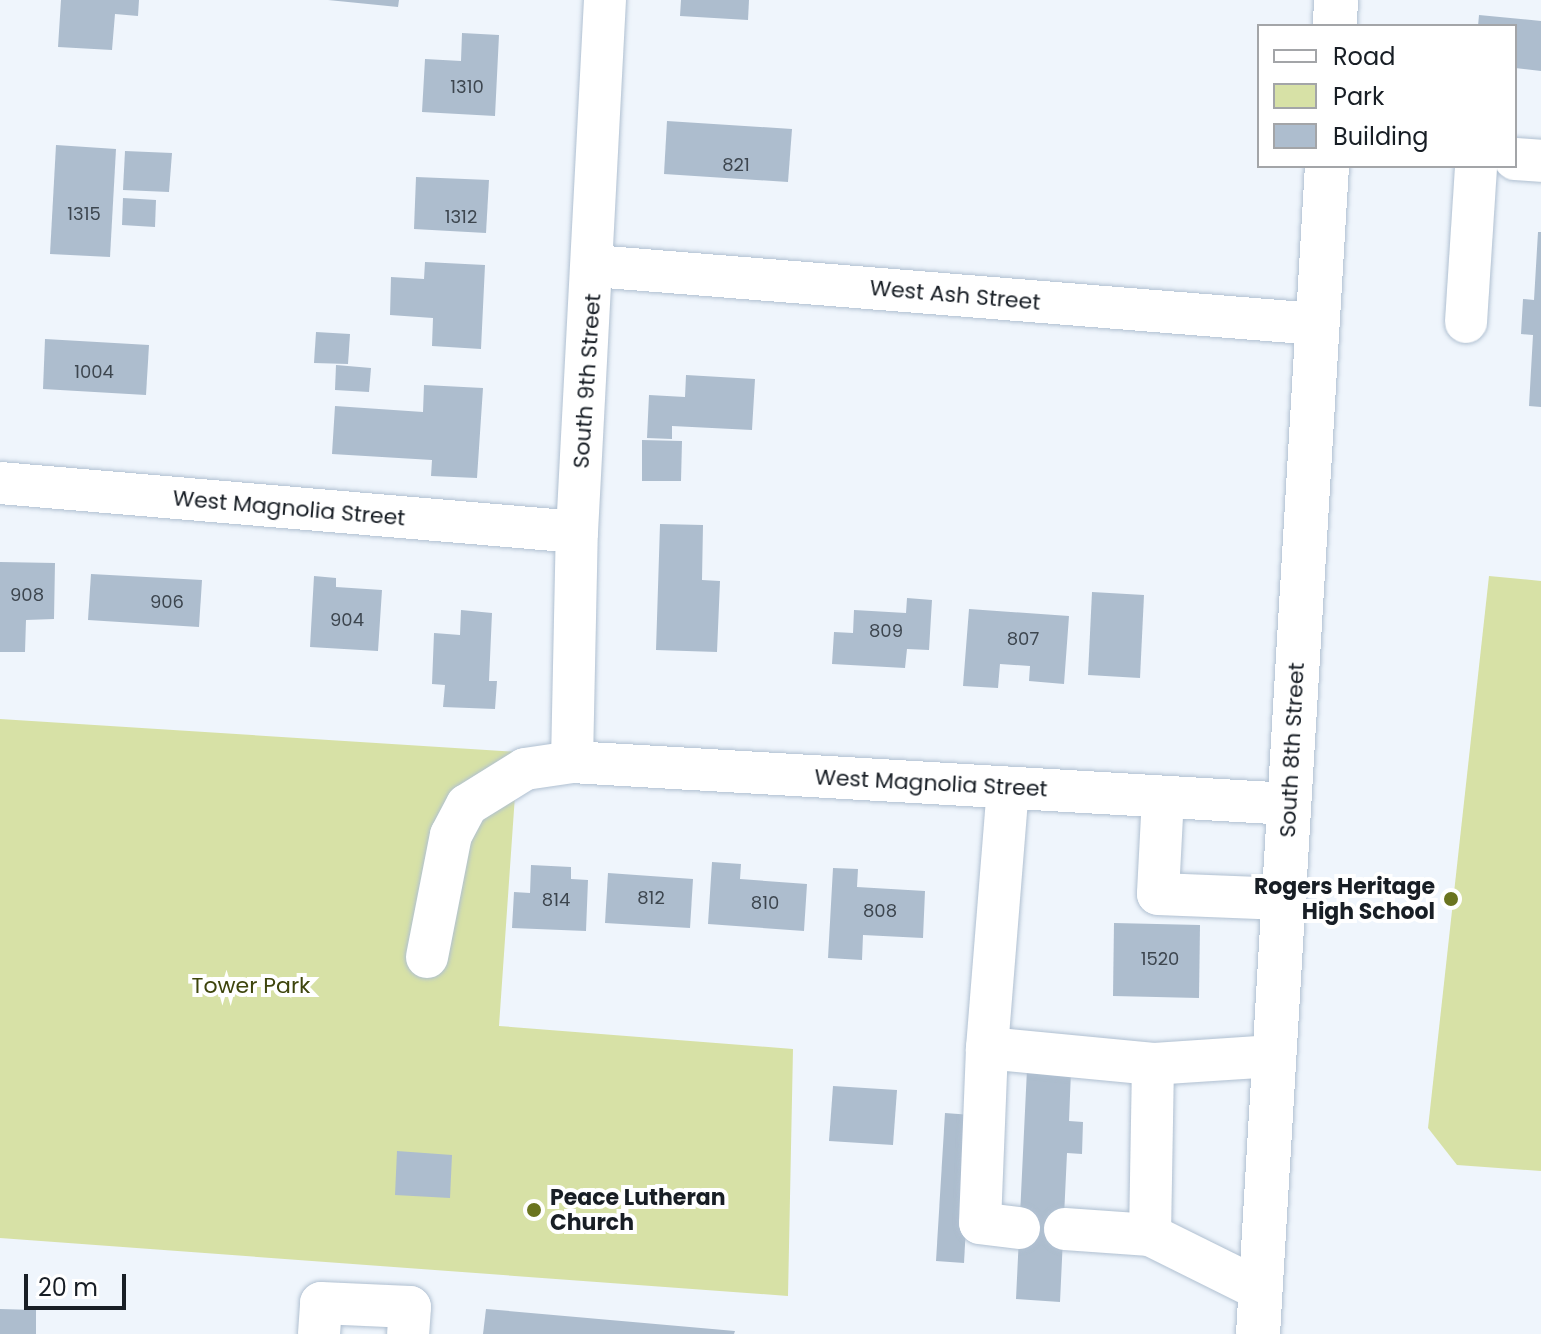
<!DOCTYPE html>
<style>
body{margin:0}
#map{position:relative;width:1541px;height:1334px;overflow:hidden;background:#eff5fc;font-family:Poppins,sans-serif}
div>[style]{position:absolute}
.green>*{inset:0;background:#d7e1a6}
.building>*{inset:0;background:#adbdce}
.roads{filter:drop-shadow(0 0 2px #b0c0d1) drop-shadow(0 0 2px #b0c0d1)}
.minor>*{height:42px;margin:-21px;padding:0 21px;transform-origin:21px;border-radius:21px;background:#fff}
.major>*{height:44px;margin:-22px;padding:0 22px;transform-origin:22px;border-radius:22px;background:#fff}
.dots>*{width:22px;height:22px;translate:-50% -50%;box-sizing:border-box;border:4px solid #fff;border-radius:50%}
span{translate:-50% -50%;white-space:nowrap;text-align:center;line-height:1.15;-webkit-text-stroke:8px #fff;paint-order:stroke}
.number-label{font-size:18px;color:#3d464f}
.number-label span{-webkit-text-stroke-width:0}
.street-label{font-size:22px;color:#181e25}
.poi-label{font-size:22px;color:#181e25;font-weight:700}
.right{translate:-100% -50%;text-align:right}
.left{translate:0 -50%;text-align:left}
.park-label{font-size:22px;color:#3e450d}
.legend{position:absolute;left:1257px;top:24px;width:260px;height:144px;box-sizing:border-box;background:#fff;border:2px solid #a3a5a8;margin:0;padding:10px 14px;list-style:none;font-size:24px;color:#181e25}
.legend li{display:flex;align-items:center;gap:16px;height:40px}
.legend b{width:40px;border:2px solid #a3a5a8}
.scale{position:absolute;left:24px;top:1274px;width:102px;height:36px;box-sizing:border-box;border:4px solid #181e25;border-top:0;padding-left:10px;font-size:24px;line-height:28px;white-space:nowrap;color:#181e25;-webkit-text-stroke:6px #fff;paint-order:stroke}
</style>
<div id="map">
<div class="green">
<i style="clip-path:polygon(1489px 576px,1541px 581px,1541px 1171px,1457px 1165px,1428px 1128px)"></i>
<i style="clip-path:polygon(0 719px,518px 752px,499px 1026px,793px 1049px,788px 1296px,0 1238px)"></i>
</div>
<div class="building">
<i style="clip-path:polygon(61px 0,139px 0,138px 16px,115px 14px,112px 50px,58px 47px)"></i>
<i style="clip-path:polygon(328px 0,399px 0,398px 7px)"></i>
<i style="clip-path:polygon(681px 0,749px 0,748px 20px,680px 16px)"></i>
<i style="clip-path:polygon(1479px 15px,1541px 21px,1541px 71px,1515px 68px,1515px 26px,1478px 26px)"></i>
<i style="clip-path:polygon(462px 33px,499px 35px,495px 116px,422px 112px,425px 59px,461px 61px)"></i>
<i style="clip-path:polygon(667px 121px,792px 129px,788px 182px,664px 174px)"></i>
<i style="clip-path:polygon(56px 145px,116px 149px,110px 257px,50px 254px)"></i>
<i style="clip-path:polygon(125px 151px,172px 153px,169px 192px,123px 190px)"></i>
<i style="clip-path:polygon(416px 177px,489px 180px,486px 233px,414px 229px)"></i>
<i style="clip-path:polygon(123px 198px,156px 200px,155px 227px,122px 225px)"></i>
<i style="clip-path:polygon(1538px 232px,1541px 232px,1541px 407px,1529px 406px,1533px 335px,1521px 334px,1523px 299px,1534px 300px)"></i>
<i style="clip-path:polygon(425px 262px,485px 265px,481px 349px,432px 346px,433px 318px,390px 315px,391px 277px,424px 279px)"></i>
<i style="clip-path:polygon(316px 332px,350px 334px,348px 364px,314px 363px)"></i>
<i style="clip-path:polygon(45px 339px,149px 345px,146px 395px,43px 389px)"></i>
<i style="clip-path:polygon(336px 365px,371px 368px,369px 392px,335px 390px)"></i>
<i style="clip-path:polygon(686px 375px,755px 379px,752px 430px,672px 426px,672px 439px,647px 438px,649px 395px,685px 397px)"></i>
<i style="clip-path:polygon(424px 385px,483px 388px,477px 478px,431px 476px,432px 460px,332px 454px,335px 406px,423px 412px)"></i>
<i style="clip-path:polygon(642px 440px,682px 441px,681px 481px,642px 481px)"></i>
<i style="clip-path:polygon(660px 524px,703px 525px,702px 580px,720px 581px,717px 652px,656px 650px)"></i>
<i style="clip-path:polygon(0 562px,55px 563px,54px 619px,26px 620px,25px 652px,0 652px)"></i>
<i style="clip-path:polygon(91px 574px,202px 580px,199px 627px,88px 620px)"></i>
<i style="clip-path:polygon(314px 576px,336px 578px,336px 587px,382px 590px,378px 651px,310px 647px)"></i>
<i style="clip-path:polygon(1092px 592px,1144px 595px,1140px 678px,1088px 675px)"></i>
<i style="clip-path:polygon(907px 598px,932px 600px,929px 650px,907px 649px,905px 668px,832px 664px,834px 632px,853px 633px,854px 610px,906px 613px)"></i>
<i style="clip-path:polygon(969px 609px,1069px 616px,1064px 684px,1029px 681px,1030px 666px,1000px 664px,998px 688px,963px 686px)"></i>
<i style="clip-path:polygon(461px 610px,492px 613px,489px 681px,497px 681px,495px 709px,443px 707px,445px 685px,432px 684px,434px 633px,460px 635px)"></i>
<i style="clip-path:polygon(712px 862px,741px 864px,740px 879px,807px 884px,804px 931px,708px 924px)"></i>
<i style="clip-path:polygon(531px 865px,571px 867px,571px 879px,588px 880px,586px 931px,512px 928px,514px 892px,530px 893px)"></i>
<i style="clip-path:polygon(833px 868px,858px 869px,857px 887px,925px 891px,923px 938px,863px 935px,862px 960px,828px 958px)"></i>
<i style="clip-path:polygon(608px 873px,693px 879px,690px 928px,605px 923px)"></i>
<i style="clip-path:polygon(1114px 923px,1200px 925px,1199px 998px,1113px 996px)"></i>
<i style="clip-path:polygon(1027px 1069px,1071px 1071px,1069px 1121px,1083px 1122px,1082px 1154px,1067px 1153px,1060px 1302px,1016px 1299px)"></i>
<i style="clip-path:polygon(833px 1086px,897px 1090px,893px 1145px,829px 1141px)"></i>
<i style="clip-path:polygon(945px 1113px,972px 1115px,964px 1263px,936px 1261px)"></i>
<i style="clip-path:polygon(397px 1151px,452px 1155px,450px 1198px,395px 1195px)"></i>
<i style="clip-path:polygon(0 1309px,36px 1310px,36px 1334px,0 1334px)"></i>
<i style="clip-path:polygon(486px 1309px,735px 1331px,734px 1334px,483px 1334px)"></i>
</div>
<div class="roads">
<div class="minor">
<i style="left:1515px;top:159px;width:26px;rotate:4deg"></i>
<i style="left:594px;top:266px;width:724px;rotate:4.59deg"></i>
<i style="left:1466px;top:322px;width:156px;rotate:-86.3deg"></i>
<i style="left:0;top:483px;width:579px;rotate:4.85deg"></i>
<i style="left:572px;top:762px;width:230px;rotate:-88.8deg"></i>
<i style="left:577px;top:532px;width:533px;rotate:-86.99deg"></i>
<i style="left:1163px;top:797px;width:97px;rotate:93deg"></i>
<i style="left:1158px;top:894px;width:126px;rotate:2.3deg"></i>
<i style="left:427px;top:957px;width:124px;rotate:-78.9deg"></i>
<i style="left:451px;top:835px;width:34px;rotate:-62deg"></i>
<i style="left:467px;top:805px;width:68px;rotate:-31.8deg"></i>
<i style="left:525px;top:769px;width:48px;rotate:-8.5deg"></i>
<i style="left:572px;top:762px;width:718px;rotate:3.35deg"></i>
<i style="left:987px;top:1048px;width:261px;rotate:-85.4deg"></i>
<i style="left:1153px;top:1064px;width:122px;rotate:-3.8deg"></i>
<i style="left:1019px;top:1228px;width:39px;rotate:-173deg"></i>
<i style="left:980px;top:1223px;width:175px;rotate:-87.7deg"></i>
<i style="left:987px;top:1048px;width:167px;rotate:5.5deg"></i>
<i style="left:1153px;top:1064px;width:171px;rotate:91deg"></i>
<i style="left:1065px;top:1229px;width:85px;rotate:4deg"></i>
<i style="left:1150px;top:1235px;width:124px;rotate:26.4deg"></i>
<i style="left:319px;top:1334px;width:31px;rotate:-86deg"></i>
<i style="left:321px;top:1303px;width:89px;rotate:2.6deg"></i>
<i style="left:410px;top:1307px;width:27px;rotate:94deg"></i>
</div>
<div class="major">
<i style="left:1335px;top:26px;width:26px;rotate:-88deg"></i>
<i style="left:1258px;top:1334px;width:1170px;rotate:-86.62deg"></i>
</div>
</div>
<div class="dots">
<i style="left:1451px;top:899px;background:#6a741f"></i>
<i style="left:534px;top:1210px;background:#6a741f"></i>
</div>
<div class="number-label">
<span style="left:467px;top:87px">1310</span>
<span style="left:736px;top:165px">821</span>
<span style="left:84px;top:214px">1315</span>
<span style="left:461px;top:217px">1312</span>
<span style="left:94px;top:372px">1004</span>
<span style="left:27px;top:595px">908</span>
<span style="left:167px;top:602px">906</span>
<span style="left:347px;top:620px">904</span>
<span style="left:886px;top:631px">809</span>
<span style="left:1023px;top:639px">807</span>
<span style="left:651px;top:898px">812</span>
<span style="left:556px;top:900px">814</span>
<span style="left:765px;top:903px">810</span>
<span style="left:880px;top:911px">808</span>
<span style="left:1160px;top:959px">1520</span>
</div>
<div class="street-label">
<span style="left:955px;top:295px;rotate:5deg">West Ash Street</span>
<span style="left:587px;top:381px;rotate:-86deg">South 9th Street</span>
<span style="left:289px;top:508px;rotate:5deg">West Magnolia Street</span>
<span style="left:1292px;top:750px;rotate:-87deg">South 8th Street</span>
<span style="left:931px;top:783px;rotate:3deg">West Magnolia Street</span>
</div>
<div class="poi-label">
<span class="right" style="left:1435px;top:899px">Rogers Heritage<br>High School</span>
<span class="left" style="left:550px;top:1210px">Peace Lutheran<br>Church</span>
</div>
<div class="park-label">
<span style="left:251px;top:986px">Tower Park</span>
</div>
<ul class="legend">
<li><b style="height:10px;background:#fff"></b>Road</li>
<li><b style="height:22px;background:#d7e1a6"></b>Park</li>
<li><b style="height:22px;background:#adbdce"></b>Building</li>
</ul>
<div class="scale">20 m</div>
</div>
